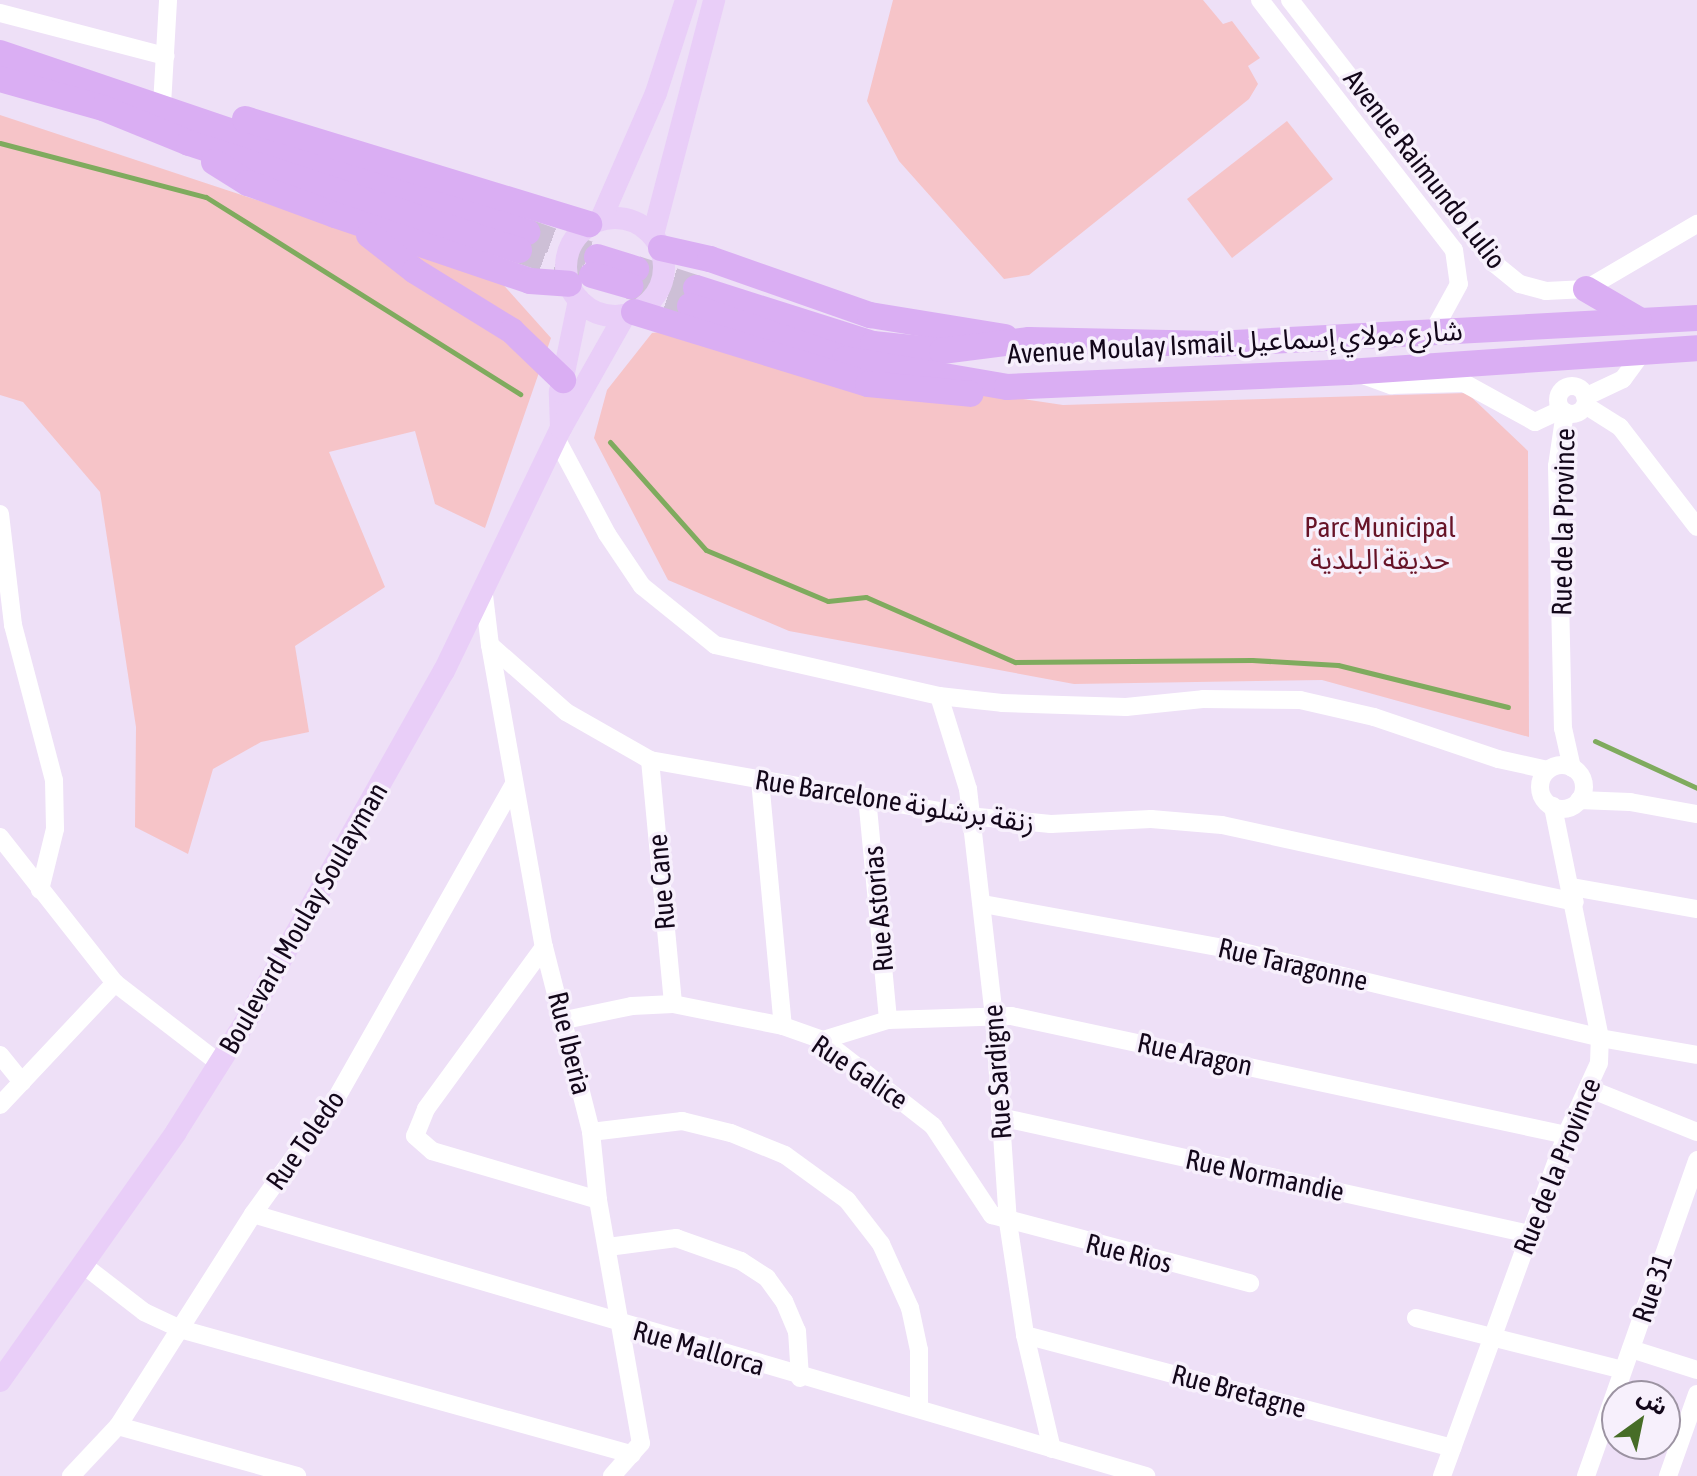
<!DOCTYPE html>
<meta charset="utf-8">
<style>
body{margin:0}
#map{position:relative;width:1697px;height:1476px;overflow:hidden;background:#eee0f7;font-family:"Asap Condensed","Noto Sans Arabic",sans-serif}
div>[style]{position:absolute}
.green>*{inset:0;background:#f6c4c8}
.stream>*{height:5px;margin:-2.5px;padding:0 2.5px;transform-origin:2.5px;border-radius:2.5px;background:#7fab5e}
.highway-tunnel>*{height:26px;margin-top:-13px;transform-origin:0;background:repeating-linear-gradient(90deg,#cdbfd6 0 26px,transparent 0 39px)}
.minor>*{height:18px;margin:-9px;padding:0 9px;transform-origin:9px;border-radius:9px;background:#fff}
.minor>.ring{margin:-9px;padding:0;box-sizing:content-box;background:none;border:18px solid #fff;border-radius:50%}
.major>*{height:22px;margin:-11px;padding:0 11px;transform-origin:11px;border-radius:11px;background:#e9cef8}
.major>.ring{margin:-11px;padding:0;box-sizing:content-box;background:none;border:22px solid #e9cef8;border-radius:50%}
.highway>*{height:26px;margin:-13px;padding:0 13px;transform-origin:13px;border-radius:13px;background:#daaef3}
span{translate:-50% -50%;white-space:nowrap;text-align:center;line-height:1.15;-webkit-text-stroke:7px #f7f0fc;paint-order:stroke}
.street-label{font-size:28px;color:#13071a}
.park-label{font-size:28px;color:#671327}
.north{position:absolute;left:1601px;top:1380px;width:80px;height:80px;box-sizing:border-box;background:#f7f0fc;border:2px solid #9c93a2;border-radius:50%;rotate:33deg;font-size:22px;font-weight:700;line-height:32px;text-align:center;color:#13071a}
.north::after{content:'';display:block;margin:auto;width:28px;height:36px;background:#476d27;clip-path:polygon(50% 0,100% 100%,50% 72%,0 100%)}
</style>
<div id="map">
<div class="green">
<i style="clip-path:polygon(893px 0,1203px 0,1223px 24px,1232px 21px,1260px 58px,1248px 66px,1258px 84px,1249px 99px,1029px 275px,1004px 279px,899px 161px,867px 101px)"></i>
<i style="clip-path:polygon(0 115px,499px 280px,551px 338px,485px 528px,435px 504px,415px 431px,329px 452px,385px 587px,295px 646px,309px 732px,261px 742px,213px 769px,188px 854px,135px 827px,136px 727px,100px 492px,23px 402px,0 395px)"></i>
<i style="clip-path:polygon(1287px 121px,1333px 179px,1232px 258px,1187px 199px)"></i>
<i style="clip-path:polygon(686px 329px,896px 380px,1063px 405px,1467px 393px,1528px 451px,1529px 737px,1322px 680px,1074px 684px,789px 631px,668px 580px,594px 438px,607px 390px,652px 333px)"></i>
</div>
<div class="stream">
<i style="left:0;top:143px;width:213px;rotate:14.7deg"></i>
<i style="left:206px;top:197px;width:371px;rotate:32.1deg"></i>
<i style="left:610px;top:442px;width:144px;rotate:48.4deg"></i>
<i style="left:706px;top:550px;width:132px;rotate:22.7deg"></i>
<i style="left:828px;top:601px;width:38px;rotate:-6deg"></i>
<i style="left:866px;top:597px;width:163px;rotate:23.6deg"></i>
<i style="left:1015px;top:662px;width:237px;rotate:-0.5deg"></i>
<i style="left:1252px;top:660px;width:86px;rotate:3.3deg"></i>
<i style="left:1338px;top:665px;width:175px;rotate:13.9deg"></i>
<i style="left:1595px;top:741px;width:112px;rotate:24.7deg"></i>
</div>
<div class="highway-tunnel">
<i style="left:527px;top:232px;width:74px;rotate:19.7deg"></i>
<i style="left:519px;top:250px;width:77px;rotate:18.9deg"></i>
<i style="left:636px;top:269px;width:63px;rotate:17.6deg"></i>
<i style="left:630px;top:286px;width:63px;rotate:18.4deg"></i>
</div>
<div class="minor">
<i style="left:1260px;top:0;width:316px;rotate:52.2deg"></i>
<i style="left:1454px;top:250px;width:34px;rotate:82deg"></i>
<i style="left:1459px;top:284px;width:60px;rotate:118.7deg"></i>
<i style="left:1290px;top:0;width:334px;rotate:52.2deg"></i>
<i style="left:1495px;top:264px;width:32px;rotate:39deg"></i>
<i style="left:1520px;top:284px;width:27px;rotate:15deg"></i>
<i style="left:1546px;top:291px;width:40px;rotate:-2.9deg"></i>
<i style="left:1586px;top:289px;width:129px;rotate:-30.4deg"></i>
<i style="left:0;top:13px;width:171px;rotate:14.6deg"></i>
<i style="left:162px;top:105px;width:105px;rotate:-86.7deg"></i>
<i style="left:1363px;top:375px;width:30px;rotate:20deg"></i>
<i style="left:1391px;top:385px;width:73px;rotate:-1.6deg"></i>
<i style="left:1464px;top:383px;width:81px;rotate:28.8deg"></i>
<i style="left:1535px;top:422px;width:29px;rotate:-25deg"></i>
<i class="ring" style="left:1558px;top:386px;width:10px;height:10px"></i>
<i style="left:1585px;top:397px;width:42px;rotate:-25.3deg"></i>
<i style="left:1623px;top:379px;width:31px;rotate:-54deg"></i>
<i style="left:1585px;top:405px;width:41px;rotate:32.2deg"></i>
<i style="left:1620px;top:427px;width:126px;rotate:52.4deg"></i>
<i style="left:1565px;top:412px;width:55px;rotate:98.4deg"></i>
<i style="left:1557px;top:466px;width:262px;rotate:88.7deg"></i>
<i style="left:1563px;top:728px;width:41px;rotate:77.3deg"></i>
<i style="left:556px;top:438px;width:109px;rotate:62deg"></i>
<i style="left:607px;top:534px;width:63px;rotate:56.1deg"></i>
<i style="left:642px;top:586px;width:94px;rotate:38.9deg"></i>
<i style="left:715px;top:645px;width:230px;rotate:12.8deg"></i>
<i style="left:939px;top:696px;width:63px;rotate:6.3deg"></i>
<i style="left:1002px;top:703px;width:124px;rotate:1.8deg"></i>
<i style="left:1126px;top:707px;width:77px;rotate:-5.9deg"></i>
<i style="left:1203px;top:699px;width:97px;rotate:0.6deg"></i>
<i style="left:1300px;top:700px;width:76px;rotate:12.9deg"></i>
<i style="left:1374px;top:717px;width:131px;rotate:18.7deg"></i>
<i style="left:1498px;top:759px;width:51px;rotate:12.4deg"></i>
<i style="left:0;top:514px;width:112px;rotate:83.3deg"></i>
<i style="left:13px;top:625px;width:160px;rotate:75.2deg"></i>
<i style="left:54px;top:780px;width:49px;rotate:88.8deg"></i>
<i style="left:55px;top:829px;width:63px;rotate:103.8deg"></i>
<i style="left:484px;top:595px;width:50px;rotate:83.2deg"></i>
<i style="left:490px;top:645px;width:101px;rotate:41.4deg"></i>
<i style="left:566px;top:712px;width:97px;rotate:29.7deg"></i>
<i style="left:650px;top:760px;width:323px;rotate:10deg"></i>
<i style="left:968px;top:816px;width:83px;rotate:5.5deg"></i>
<i style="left:1051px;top:824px;width:100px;rotate:-2.9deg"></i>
<i style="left:1151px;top:819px;width:71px;rotate:4.8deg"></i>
<i style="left:1222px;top:825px;width:361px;rotate:12.3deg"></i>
<i style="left:490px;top:645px;width:307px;rotate:79.9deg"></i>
<i style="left:544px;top:947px;width:191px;rotate:75.7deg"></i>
<i style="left:591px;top:1132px;width:68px;rotate:84.1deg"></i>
<i style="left:598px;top:1200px;width:247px;rotate:80deg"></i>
<i style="left:641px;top:1443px;width:44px;rotate:131.3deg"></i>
<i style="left:939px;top:696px;width:97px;rotate:72.7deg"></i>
<i style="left:968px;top:789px;width:229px;rotate:83.5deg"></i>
<i style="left:994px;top:1017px;width:205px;rotate:86.1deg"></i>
<i style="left:1008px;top:1222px;width:114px;rotate:81.4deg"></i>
<i style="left:1025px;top:1335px;width:117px;rotate:76.7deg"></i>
<i style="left:650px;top:760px;width:245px;rotate:84.6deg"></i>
<i class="ring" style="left:1540px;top:765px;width:26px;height:26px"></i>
<i style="left:760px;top:780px;width:247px;rotate:84.7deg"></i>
<i style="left:867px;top:797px;width:224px;rotate:84.6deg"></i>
<i style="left:1579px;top:800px;width:51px;rotate:2.2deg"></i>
<i style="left:1630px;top:802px;width:68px;rotate:10.2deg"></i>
<i style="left:0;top:837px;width:186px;rotate:51.8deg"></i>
<i style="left:115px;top:983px;width:133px;rotate:37.6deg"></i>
<i style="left:1572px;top:887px;width:127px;rotate:10deg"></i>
<i style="left:983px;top:904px;width:260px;rotate:10.4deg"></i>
<i style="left:1239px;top:951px;width:371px;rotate:13.5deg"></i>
<i style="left:1600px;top:1038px;width:98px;rotate:9.9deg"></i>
<i style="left:544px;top:947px;width:200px;rotate:126.1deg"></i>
<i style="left:426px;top:1109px;width:29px;rotate:112deg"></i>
<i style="left:415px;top:1136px;width:23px;rotate:41deg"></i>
<i style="left:432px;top:1151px;width:173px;rotate:16.4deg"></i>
<i style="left:565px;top:1020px;width:68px;rotate:-11.8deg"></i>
<i style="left:632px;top:1006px;width:41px;rotate:-2.8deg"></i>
<i style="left:673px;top:1004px;width:112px;rotate:11.3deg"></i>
<i style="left:783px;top:1026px;width:42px;rotate:19.3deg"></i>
<i style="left:823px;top:1040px;width:140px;rotate:38deg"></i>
<i style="left:933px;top:1126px;width:107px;rotate:56.5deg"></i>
<i style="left:992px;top:1215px;width:267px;rotate:14.8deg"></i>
<i style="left:823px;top:1040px;width:68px;rotate:-17.1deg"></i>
<i style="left:888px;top:1020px;width:123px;rotate:-1.9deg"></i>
<i style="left:1011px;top:1016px;width:568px;rotate:12.1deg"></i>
<i style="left:0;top:1055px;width:35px;rotate:51deg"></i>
<i style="left:1590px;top:1089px;width:115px;rotate:21.9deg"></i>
<i style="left:0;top:1105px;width:168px;rotate:-46.7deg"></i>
<i style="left:1000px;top:1117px;width:542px;rotate:12.47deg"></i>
<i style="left:591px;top:1132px;width:92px;rotate:-6.9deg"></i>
<i style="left:682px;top:1121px;width:50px;rotate:13.8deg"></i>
<i style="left:731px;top:1133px;width:58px;rotate:22.2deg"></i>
<i style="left:785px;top:1155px;width:77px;rotate:36deg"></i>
<i style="left:847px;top:1200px;width:56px;rotate:52.3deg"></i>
<i style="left:881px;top:1244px;width:70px;rotate:65.6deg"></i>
<i style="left:910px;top:1308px;width:43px;rotate:77.9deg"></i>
<i style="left:919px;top:1350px;width:57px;rotate:90deg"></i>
<i style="left:253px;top:1214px;width:931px;rotate:16.35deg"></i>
<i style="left:608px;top:1247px;width:69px;rotate:-7.5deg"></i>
<i style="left:676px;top:1238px;width:69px;rotate:19.5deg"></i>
<i style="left:741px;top:1261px;width:31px;rotate:33deg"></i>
<i style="left:767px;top:1278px;width:29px;rotate:54deg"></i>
<i style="left:784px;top:1301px;width:33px;rotate:67deg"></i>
<i style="left:797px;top:1331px;width:47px;rotate:86.3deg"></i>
<i style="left:82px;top:1264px;width:78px;rotate:37.7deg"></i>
<i style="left:144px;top:1312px;width:40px;rotate:25deg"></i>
<i style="left:180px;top:1329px;width:469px;rotate:15.5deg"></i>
<i style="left:1416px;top:1318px;width:213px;rotate:14.1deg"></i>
<i style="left:1025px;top:1335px;width:442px;rotate:14.8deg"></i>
<i style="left:1631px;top:1349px;width:69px;rotate:17.7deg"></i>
<i style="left:118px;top:1426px;width:186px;rotate:15.6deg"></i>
<i style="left:71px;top:1476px;width:69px;rotate:-46.8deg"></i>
<i style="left:118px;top:1426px;width:251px;rotate:-57.5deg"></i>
<i style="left:253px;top:1214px;width:144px;rotate:-54.3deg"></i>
<i style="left:337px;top:1097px;width:357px;rotate:-60.5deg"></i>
<i style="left:1442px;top:1476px;width:363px;rotate:-70deg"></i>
<i style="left:1566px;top:1135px;width:79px;rotate:-65.4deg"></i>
<i style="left:1599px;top:1063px;width:25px;rotate:-88deg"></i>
<i style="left:1600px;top:1038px;width:237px;rotate:-101.5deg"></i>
<i style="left:1586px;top:1476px;width:335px;rotate:-70.6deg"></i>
<i style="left:1668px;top:1476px;width:87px;rotate:-70.5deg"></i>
</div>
<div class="major">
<i class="ring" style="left:566px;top:218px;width:76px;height:76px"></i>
<i style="left:601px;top:219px;width:137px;rotate:-66.4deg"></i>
<i style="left:656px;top:93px;width:98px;rotate:-72.1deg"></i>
<i style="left:653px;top:235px;width:243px;rotate:-75.4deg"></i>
<i style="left:561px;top:428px;width:36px;rotate:-92deg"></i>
<i style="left:560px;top:392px;width:94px;rotate:-78.3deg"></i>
<i style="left:0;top:1381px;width:305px;rotate:-54.7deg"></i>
<i style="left:176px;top:1132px;width:141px;rotate:-57.8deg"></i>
<i style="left:251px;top:1013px;width:393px;rotate:-60.6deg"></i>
<i style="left:444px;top:671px;width:270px;rotate:-64.3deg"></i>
<i style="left:561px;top:428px;width:130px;rotate:-60.5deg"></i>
</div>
<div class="highway">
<i style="left:0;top:53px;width:557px;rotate:18.76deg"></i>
<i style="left:0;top:79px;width:107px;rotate:15.7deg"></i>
<i style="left:103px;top:108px;width:93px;rotate:22.1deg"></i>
<i style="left:189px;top:143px;width:347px;rotate:18deg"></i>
<i style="left:245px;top:119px;width:360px;rotate:17deg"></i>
<i style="left:214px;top:162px;width:40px;rotate:32deg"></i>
<i style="left:248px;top:183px;width:93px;rotate:20.2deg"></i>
<i style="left:335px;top:215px;width:206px;rotate:18.7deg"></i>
<i style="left:530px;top:281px;width:39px;rotate:4deg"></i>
<i style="left:369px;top:235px;width:58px;rotate:38deg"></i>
<i style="left:415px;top:271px;width:114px;rotate:31.7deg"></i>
<i style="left:512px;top:331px;width:71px;rotate:43.9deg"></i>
<i style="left:661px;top:248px;width:50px;rotate:12.7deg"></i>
<i style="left:710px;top:259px;width:170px;rotate:19.3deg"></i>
<i style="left:870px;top:315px;width:137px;rotate:9.3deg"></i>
<i style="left:597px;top:257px;width:41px;rotate:17.1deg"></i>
<i style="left:592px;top:275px;width:40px;rotate:16deg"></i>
<i style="left:696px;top:288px;width:186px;rotate:17.6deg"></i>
<i style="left:873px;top:344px;width:69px;rotate:5.8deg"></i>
<i style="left:942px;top:351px;width:88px;rotate:-7.2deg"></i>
<i style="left:1029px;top:340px;width:186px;rotate:1.2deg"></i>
<i style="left:1215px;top:344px;width:483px;rotate:-3.1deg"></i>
<i style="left:1586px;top:289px;width:61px;rotate:30.3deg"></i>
<i style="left:690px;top:306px;width:164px;rotate:18.9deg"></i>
<i style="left:845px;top:359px;width:164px;rotate:9.8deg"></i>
<i style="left:1007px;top:387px;width:341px;rotate:-2.5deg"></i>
<i style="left:1348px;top:372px;width:350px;rotate:-3.9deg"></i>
<i style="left:634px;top:312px;width:245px;rotate:17.1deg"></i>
<i style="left:868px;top:384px;width:103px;rotate:5.5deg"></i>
</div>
<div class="street-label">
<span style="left:1425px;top:169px;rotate:52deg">Avenue Raimundo Lulio</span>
<span style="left:1235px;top:342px;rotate:-3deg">Avenue Moulay Ismail شارع مولاي إسماعيل</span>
<span style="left:1563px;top:522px;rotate:-89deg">Rue de la Province</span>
<span style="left:895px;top:801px;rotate:9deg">Rue Barcelone زنقة برشلونة</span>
<span style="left:661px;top:882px;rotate:-95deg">Rue Cane</span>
<span style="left:878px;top:909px;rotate:-95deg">Rue Astorias</span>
<span style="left:303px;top:918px;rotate:-60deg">Boulevard Moulay Soulayman</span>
<span style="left:1293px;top:964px;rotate:13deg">Rue Taragonne</span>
<span style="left:570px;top:1043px;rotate:76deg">Rue Iberia</span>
<span style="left:1195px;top:1054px;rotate:12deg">Rue Aragon</span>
<span style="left:860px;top:1072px;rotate:34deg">Rue Galice</span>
<span style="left:997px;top:1072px;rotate:-94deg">Rue Sardigne</span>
<span style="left:305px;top:1140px;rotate:-55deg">Rue Toledo</span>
<span style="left:1557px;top:1166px;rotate:-68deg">Rue de la Province</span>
<span style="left:1265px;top:1175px;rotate:12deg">Rue Normandie</span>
<span style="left:1129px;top:1253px;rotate:14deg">Rue Rios</span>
<span style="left:1652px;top:1288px;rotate:-71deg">Rue 31</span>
<span style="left:699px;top:1348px;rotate:16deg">Rue Mallorca</span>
<span style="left:1239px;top:1391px;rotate:15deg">Rue Bretagne</span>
</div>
<div class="park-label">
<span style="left:1380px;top:543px">Parc Municipal<br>حديقة البلدية</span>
</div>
<div class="north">ش</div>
</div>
